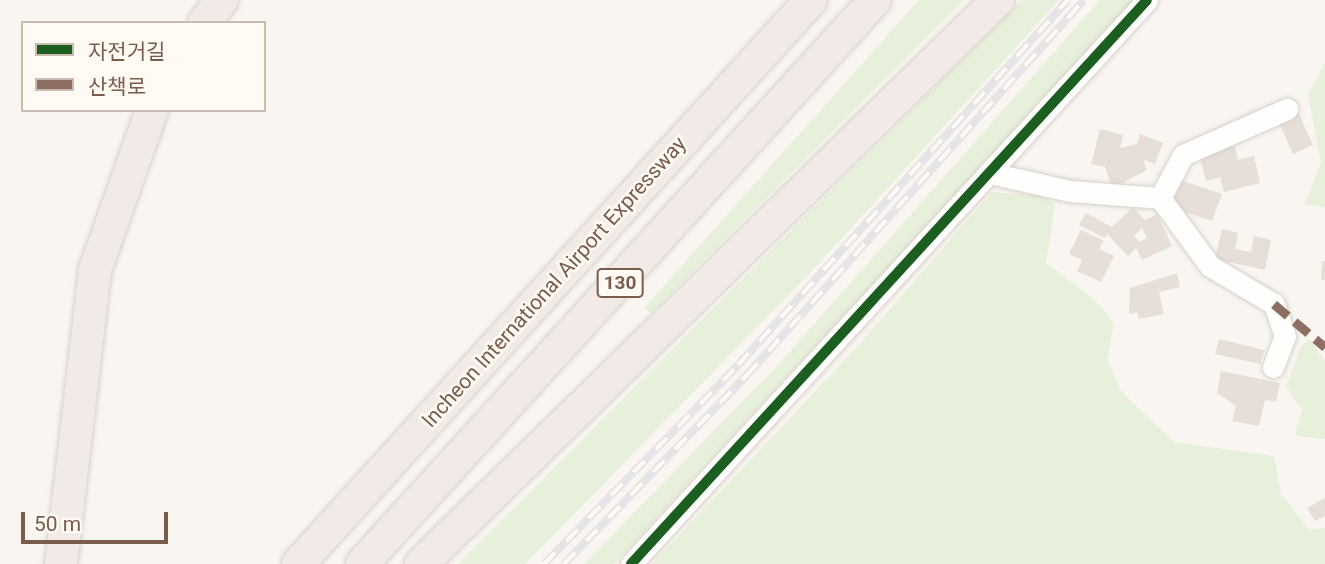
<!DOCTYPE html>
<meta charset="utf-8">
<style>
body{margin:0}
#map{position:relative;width:1325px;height:564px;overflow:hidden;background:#f9f5f0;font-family:Roboto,"Noto Sans KR",sans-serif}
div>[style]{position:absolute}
.green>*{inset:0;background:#e7f0db}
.building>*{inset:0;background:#e6ded7}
.roads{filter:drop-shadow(0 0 2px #d7d1cb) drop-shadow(0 0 2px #d7d1cb)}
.minor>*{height:21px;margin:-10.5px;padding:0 10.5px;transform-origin:10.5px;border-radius:10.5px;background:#fefefd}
.highway>*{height:32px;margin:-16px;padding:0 16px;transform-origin:16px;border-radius:16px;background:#f2eae7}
.rail>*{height:8px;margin-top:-4px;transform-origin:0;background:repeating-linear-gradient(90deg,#fffaf3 0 16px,#e6e3e7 0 32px);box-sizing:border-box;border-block:2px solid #e6e3e7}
.quiet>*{height:9px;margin-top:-4.5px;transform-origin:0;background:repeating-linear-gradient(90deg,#8d6e63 0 18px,transparent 0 27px)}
.cycleway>*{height:10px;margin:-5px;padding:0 5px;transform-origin:5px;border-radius:5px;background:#1b5e20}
span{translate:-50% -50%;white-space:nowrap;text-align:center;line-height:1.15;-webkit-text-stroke:5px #fffaf3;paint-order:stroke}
.shield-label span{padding:2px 5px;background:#fffaf3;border:2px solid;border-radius:5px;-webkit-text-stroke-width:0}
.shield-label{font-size:19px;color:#7a5c4d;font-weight:700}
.street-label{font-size:21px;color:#7a5c4d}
.legend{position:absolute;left:21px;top:21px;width:245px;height:91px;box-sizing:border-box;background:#fffaf3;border:2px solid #cabbb1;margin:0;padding:9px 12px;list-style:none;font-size:21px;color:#7a5c4d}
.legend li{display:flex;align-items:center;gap:14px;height:35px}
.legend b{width:35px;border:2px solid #cabbb1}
.scale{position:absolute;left:21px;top:512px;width:147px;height:32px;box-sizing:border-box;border:4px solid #7a5c4d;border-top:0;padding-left:9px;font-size:21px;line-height:24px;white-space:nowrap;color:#7a5c4d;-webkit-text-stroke:5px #fffaf3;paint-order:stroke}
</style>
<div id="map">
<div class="green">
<i style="clip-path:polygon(919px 0,964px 0,651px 313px,644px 308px)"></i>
<i style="clip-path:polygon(1022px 0,1059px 0,811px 272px,525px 564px,458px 564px)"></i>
<i style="clip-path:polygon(1100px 0,1135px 0,614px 564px,584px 564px,777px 366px)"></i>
<i style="clip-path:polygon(1325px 63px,1325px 207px,1305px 204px,1321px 163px,1308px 95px)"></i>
<i style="clip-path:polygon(992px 192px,1042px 196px,1055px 205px,1046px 263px,1096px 301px,1114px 324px,1107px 359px,1121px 391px,1174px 442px,1274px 456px,1281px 494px,1310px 531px,1325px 527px,1325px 564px,652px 564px,856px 348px)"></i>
<i style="clip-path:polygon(1310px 339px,1325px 362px,1325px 439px,1295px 436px,1302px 409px,1286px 387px,1301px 346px)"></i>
</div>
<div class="building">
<i style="clip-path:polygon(1298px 112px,1313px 145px,1293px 154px,1278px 120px)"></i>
<i style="clip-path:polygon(1100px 129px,1123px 135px,1120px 148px,1137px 144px,1140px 134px,1163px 143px,1155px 164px,1143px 159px,1147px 170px,1112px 188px,1105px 167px,1091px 164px)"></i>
<i style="clip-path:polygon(1233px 139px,1238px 160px,1254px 156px,1260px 183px,1224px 192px,1220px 177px,1206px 181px,1198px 148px)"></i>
<i style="clip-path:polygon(1180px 180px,1222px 194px,1212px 221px,1170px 207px)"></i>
<i style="clip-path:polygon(evenodd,1133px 207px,1145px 220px,1157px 214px,1172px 246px,1142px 260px,1136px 248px,1128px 256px,1107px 234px,1105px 238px,1079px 225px,1086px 213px,1112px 227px,1133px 207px,1142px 228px,1147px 238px,1139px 242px,1134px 236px,1142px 228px)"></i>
<i style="clip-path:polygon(1222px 229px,1238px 233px,1235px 249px,1251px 252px,1254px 236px,1271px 240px,1265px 270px,1215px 259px)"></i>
<i style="clip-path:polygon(1081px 230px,1104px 241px,1099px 249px,1114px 256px,1101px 282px,1077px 271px,1082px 260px,1069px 254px)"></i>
<i style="clip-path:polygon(1322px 261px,1325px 261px,1325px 280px,1321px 280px)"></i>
<i style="clip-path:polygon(1177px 273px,1180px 287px,1159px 292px,1164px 314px,1139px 319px,1137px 312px,1129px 314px,1130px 288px)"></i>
<i style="clip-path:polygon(1219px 339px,1264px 350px,1260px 364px,1215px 354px)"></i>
<i style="clip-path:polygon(1221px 371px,1280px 383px,1276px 402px,1265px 400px,1259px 426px,1232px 421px,1236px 406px,1217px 393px)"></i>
<i style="clip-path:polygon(1325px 498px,1325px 516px,1315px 521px,1307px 508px)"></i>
</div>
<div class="roads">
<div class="minor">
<i style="left:990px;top:173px;width:82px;rotate:12.7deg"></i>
<i style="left:1070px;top:191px;width:90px;rotate:4.4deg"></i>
<i style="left:1273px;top:367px;width:33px;rotate:-69deg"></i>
<i style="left:1285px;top:336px;width:34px;rotate:-109deg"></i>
<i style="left:1274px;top:304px;width:74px;rotate:-149.3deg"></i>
<i style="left:1210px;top:266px;width:84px;rotate:-126.3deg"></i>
<i style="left:1160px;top:198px;width:49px;rotate:-61.9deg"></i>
<i style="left:1183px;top:155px;width:114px;rotate:-23.9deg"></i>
<i style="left:631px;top:564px;width:764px;rotate:-47.54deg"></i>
</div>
<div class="highway">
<i style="left:204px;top:23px;width:29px;rotate:-52deg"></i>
<i style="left:61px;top:564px;width:296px;rotate:-83.4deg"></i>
<i style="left:95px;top:270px;width:170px;rotate:-70.4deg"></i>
<i style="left:298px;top:564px;width:762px;rotate:-47.71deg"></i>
<i style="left:362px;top:564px;width:762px;rotate:-47.71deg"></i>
<i style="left:421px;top:564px;width:807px;rotate:-44.35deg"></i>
</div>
</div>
<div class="rail">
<i style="left:544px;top:564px;width:278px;rotate:-45.7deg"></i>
<i style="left:738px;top:365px;width:492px;rotate:-47.9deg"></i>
<i style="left:564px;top:564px;width:263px;rotate:-45.9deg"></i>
<i style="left:747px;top:375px;width:504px;rotate:-48.06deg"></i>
</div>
<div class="quiet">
<i style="left:1274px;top:304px;width:67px;rotate:40.1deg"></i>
</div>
<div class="cycleway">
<i style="left:631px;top:564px;width:764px;rotate:-47.54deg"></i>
</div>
<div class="shield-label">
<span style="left:620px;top:283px">130</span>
</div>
<div class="street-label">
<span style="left:554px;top:282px;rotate:-48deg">Incheon International Airport Expressway</span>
</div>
<ul class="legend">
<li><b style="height:9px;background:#1b5e20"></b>자전거길</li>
<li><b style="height:9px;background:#8d6e63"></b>산책로</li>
</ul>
<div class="scale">50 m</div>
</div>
